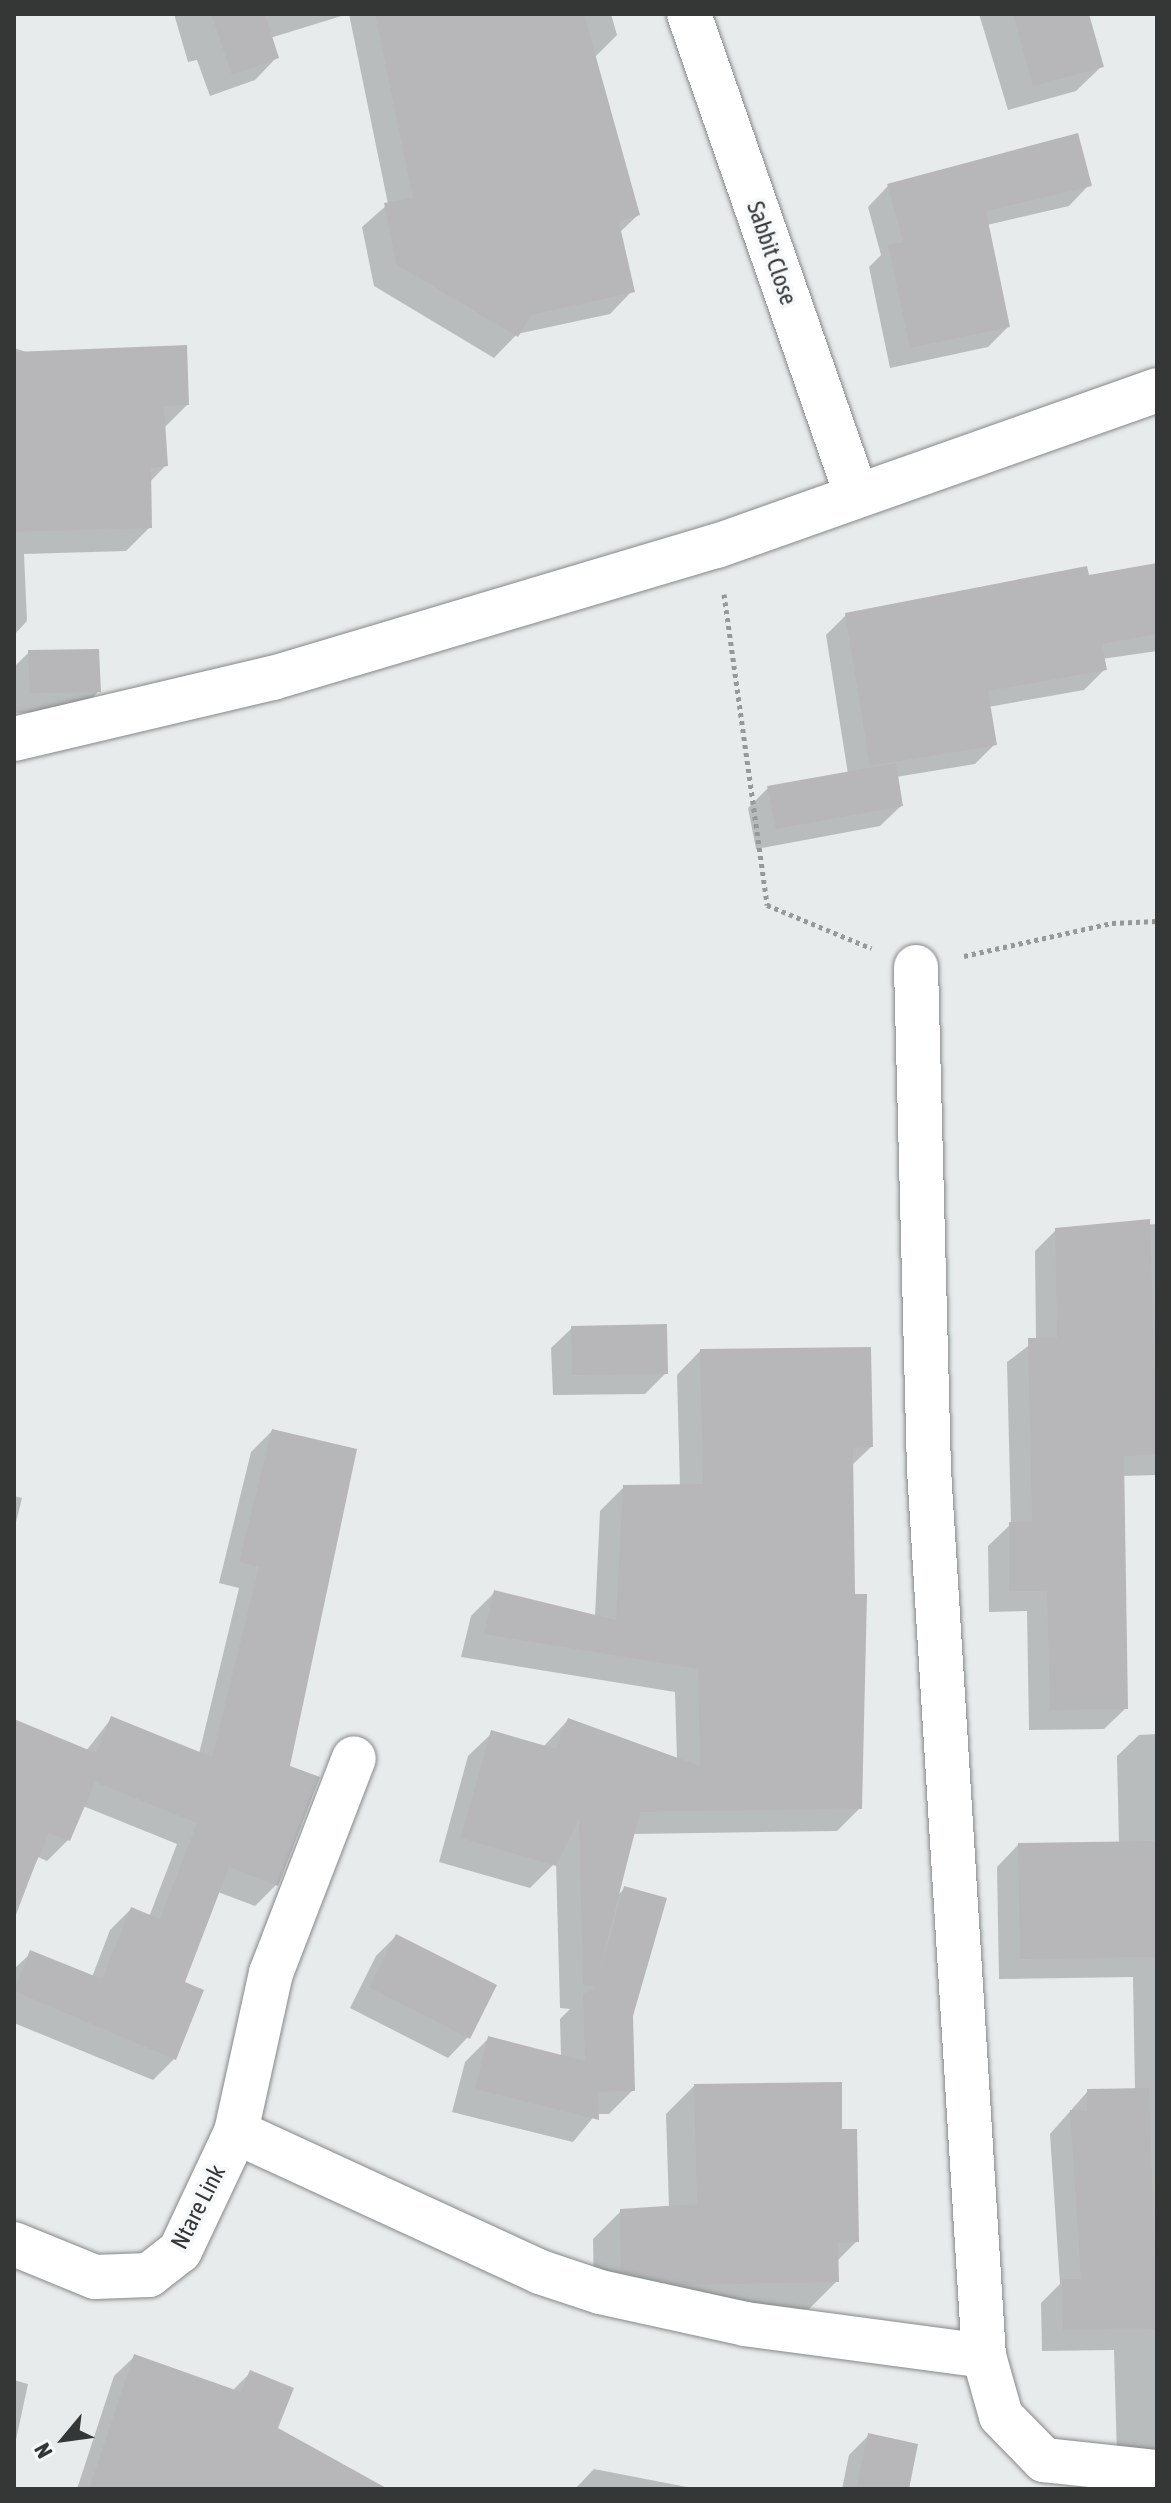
<!DOCTYPE html>
<style>
body{margin:0}
#map{position:relative;width:1171px;height:2503px;overflow:hidden;background:#e8ebec;font-family:"Asap Condensed",sans-serif}
div>[style]{position:absolute}
.shadow>*{inset:0;background:#0003}
.building>*{inset:0;background:#b7b7b9}
.path>*{height:5px;margin-top:-2.5px;transform-origin:0;background:repeating-linear-gradient(90deg,#979999 0 4px,transparent 0 8px)}
.roads{filter:drop-shadow(0 0 2px #86888a) drop-shadow(0 0 2px #86888a)}
.minor>*{height:44px;margin:-22px;padding:0 22px;transform-origin:22px;border-radius:22px;background:#fff}
span{translate:-50% -50%;white-space:nowrap;text-align:center;line-height:1.15;-webkit-text-stroke:8px #f6f8fa;paint-order:stroke}
.street-label{font-size:24px;color:#353636}
.frame{position:absolute;inset:0;border:16px solid #353636;pointer-events:none}
.north{position:absolute;left:24px;top:2399px;width:80px;height:80px;-webkit-text-stroke:6px #f6f8fa;paint-order:stroke;rotate:241deg;font-size:22px;font-weight:700;line-height:32px;text-align:center;color:#353636}
.north::after{content:'';display:block;margin:auto;width:28px;height:36px;background:#353636;clip-path:polygon(50% 0,100% 100%,50% 72%,0 100%)}
</style>
<div id="map">
<div class="shadow">
<i style="clip-path:polygon(174px 14px,348px 14px,270px 38px,277px 57px,255px 80px,210px 96px,197px 60px,188px 62px)"></i>
<i style="clip-path:polygon(349px 14px,611px 14px,617px 35px,595px 57px,638px 215px,619px 233px,632px 291px,610px 314px,517px 334px,494px 358px,374px 286px,362px 227px,388px 204px)"></i>
<i style="clip-path:polygon(979px 14px,1087px 14px,1102px 66px,1076px 91px,1008px 110px)"></i>
<i style="clip-path:polygon(1089px 185px,1069px 206px,987px 225px,1008px 327px,988px 347px,890px 368px,869px 267px,881px 255px,868px 207px,888px 186px)"></i>
<i style="clip-path:polygon(14px 348px,187px 405px,164px 428px,166px 465px,149px 483px,150px 527px,126px 551px,24px 554px,27px 621px,14px 635px)"></i>
<i style="clip-path:polygon(1157px 565px,1157px 651px,1102px 659px,1104px 670px,1084px 690px,988px 707px,995px 744px,975px 764px,896px 777px,901px 806px,880px 826px,756px 849px,748px 808px,768px 788px,848px 774px,826px 635px,846px 615px)"></i>
<i style="clip-path:polygon(29px 652px,99px 691px,79px 711px,14px 713px,14px 667px)"></i>
<i style="clip-path:polygon(1157px 1224px,1157px 1475px,1123px 1476px,1126px 1708px,1104px 1729px,1029px 1730px,1027px 1611px,989px 1612px,988px 1546px,1011px 1524px,1007px 1362px,1036px 1340px,1035px 1251px,1056px 1230px)"></i>
<i style="clip-path:polygon(572px 1328px,666px 1373px,645px 1394px,553px 1395px,551px 1348px)"></i>
<i style="clip-path:polygon(700px 1351px,871px 1447px,851px 1466px,860px 1808px,837px 1831px,633px 1834px,617px 1896px,625px 1888px,633px 2090px,609px 2114px,596px 2114px,573px 2142px,452px 2112px,465px 2062px,488px 2039px,561px 2057px,560px 2019px,570px 2009px,560px 2008px,556px 1862px,530px 1888px,439px 1862px,468px 1756px,492px 1733px,543px 1747px,568px 1720px,677px 1760px,675px 1692px,461px 1657px,471px 1616px,495px 1592px,595px 1617px,600px 1511px,624px 1487px,680px 1487px,677px 1375px)"></i>
<i style="clip-path:polygon(272px 1431px,288px 1767px,276px 1885px,255px 1906px,218px 1892px,182px 1983px,174px 2059px,153px 2080px,14px 2023px,14px 1969px,31px 1953px,92px 1977px,110px 1930px,131px 1909px,149px 1917px,177px 1844px,83px 1806px,68px 1840px,47px 1861px,38px 1857px,14px 1920px,14px 1721px,86px 1751px,111px 1719px,199px 1754px,239px 1588px,219px 1583px,251px 1452px)"></i>
<i style="clip-path:polygon(14px 1496px,22px 1498px,14px 1530px)"></i>
<i style="clip-path:polygon(1157px 1734px,1157px 2456px,1117px 2457px,1114px 2350px,1042px 2351px,1041px 2303px,1060px 2284px,1050px 2134px,1088px 2091px,1135px 2090px,1133px 1977px,999px 1979px,997px 1867px,1018px 1845px,1119px 1844px,1117px 1756px,1139px 1735px)"></i>
<i style="clip-path:polygon(396px 1936px,468px 2037px,448px 2058px,350px 2008px,376px 1956px)"></i>
<i style="clip-path:polygon(694px 2086px,841px 2131px,857px 2241px,836px 2262px,837px 2281px,809px 2309px,654px 2312px,594px 2299px,593px 2239px,621px 2211px,669px 2208px,666px 2114px)"></i>
<i style="clip-path:polygon(134px 2357px,232px 2391px,251px 2372px,275px 2429px,328px 2489px,77px 2489px,114px 2376px)"></i>
<i style="clip-path:polygon(14px 2380px,28px 2384px,14px 2449px)"></i>
<i style="clip-path:polygon(869px 2435px,907px 2489px,842px 2489px,849px 2455px)"></i>
<i style="clip-path:polygon(594px 2469px,697px 2489px,575px 2489px)"></i>
</div>
<div class="building">
<i style="clip-path:polygon(211px 14px,265px 14px,279px 58px,232px 75px)"></i>
<i style="clip-path:polygon(375px 14px,584px 14px,640px 215px,619px 222px,635px 292px,531px 315px,518px 337px,396px 264px,384px 203px,413px 198px)"></i>
<i style="clip-path:polygon(1013px 14px,1089px 14px,1104px 67px,1033px 86px)"></i>
<i style="clip-path:polygon(1078px 133px,1092px 186px,986px 211px,1010px 327px,910px 348px,888px 245px,903px 242px,887px 184px)"></i>
<i style="clip-path:polygon(187px 345px,189px 405px,164px 406px,168px 466px,151px 468px,152px 528px,14px 532px,14px 352px)"></i>
<i style="clip-path:polygon(1157px 563px,1157px 634px,1102px 644px,1107px 670px,988px 691px,997px 745px,870px 766px,845px 613px,1087px 566px,1089px 575px)"></i>
<i style="clip-path:polygon(99px 649px,101px 692px,30px 693px,28px 650px)"></i>
<i style="clip-path:polygon(896px 763px,903px 806px,776px 829px,767px 786px)"></i>
<i style="clip-path:polygon(1150px 1219px,1157px 1455px,1124px 1456px,1128px 1709px,1050px 1710px,1047px 1591px,1009px 1591px,1009px 1522px,1032px 1522px,1028px 1338px,1057px 1338px,1055px 1228px)"></i>
<i style="clip-path:polygon(667px 1324px,668px 1374px,572px 1375px,571px 1326px)"></i>
<i style="clip-path:polygon(871px 1347px,873px 1447px,853px 1448px,855px 1594px,867px 1594px,862px 1809px,640px 1812px,597px 1982px,624px 1886px,667px 1898px,633px 2016px,635px 2091px,598px 2092px,599px 2120px,475px 2089px,488px 2036px,585px 2061px,583px 1994px,596px 1987px,583px 1985px,579px 1820px,556px 1866px,461px 1838px,491px 1730px,556px 1749px,568px 1718px,700px 1766px,698px 1669px,484px 1634px,494px 1590px,616px 1620px,623px 1485px,703px 1484px,700px 1349px)"></i>
<i style="clip-path:polygon(272px 1429px,357px 1449px,290px 1766px,320px 1777px,278px 1886px,229px 1867px,185px 1982px,204px 1990px,176px 2060px,14px 1991px,30px 1950px,102px 1979px,131px 1907px,160px 1919px,197px 1823px,95px 1782px,70px 1841px,49px 1833px,14px 1913px,14px 1719px,96px 1753px,111px 1716px,212px 1757px,259px 1567px,239px 1562px)"></i>
<i style="clip-path:polygon(1157px 1841px,1157px 1957px,1020px 1959px,1018px 1843px)"></i>
<i style="clip-path:polygon(396px 1934px,497px 1985px,470px 2039px,369px 1987px)"></i>
<i style="clip-path:polygon(842px 2082px,842px 2129px,857px 2129px,859px 2242px,838px 2243px,839px 2282px,683px 2285px,621px 2271px,620px 2209px,697px 2204px,694px 2084px)"></i>
<i style="clip-path:polygon(1149px 2088px,1157px 2329px,1063px 2330px,1062px 2279px,1081px 2279px,1070px 2110px,1087px 2111px,1087px 2089px)"></i>
<i style="clip-path:polygon(134px 2354px,241px 2392px,250px 2370px,294px 2388px,278px 2428px,388px 2489px,89px 2489px)"></i>
<i style="clip-path:polygon(868px 2433px,918px 2444px,909px 2489px,856px 2489px)"></i>
</div>
<div class="path">
<i style="left:724px;top:594px;width:314px;rotate:82.1deg"></i>
<i style="left:767px;top:905px;width:113px;rotate:22.5deg"></i>
<i style="left:964px;top:956px;width:152px;rotate:-12.6deg"></i>
<i style="left:1112px;top:923px;width:45px;rotate:-2.5deg"></i>
</div>
<div class="roads">
<div class="minor">
<i style="left:689px;top:14px;width:505px;rotate:70.81deg"></i>
<i style="left:14px;top:739px;width:266px;rotate:-13.3deg"></i>
<i style="left:273px;top:678px;width:463px;rotate:-16.6deg"></i>
<i style="left:717px;top:546px;width:467px;rotate:-19.5deg"></i>
<i style="left:916px;top:967px;width:503px;rotate:88.52deg"></i>
<i style="left:929px;top:1470px;width:888px;rotate:86.45deg"></i>
<i style="left:984px;top:2356px;width:62px;rotate:74.2deg"></i>
<i style="left:1001px;top:2416px;width:62px;rotate:45.7deg"></i>
<i style="left:236px;top:2132px;width:335px;rotate:24.7deg"></i>
<i style="left:540px;top:2272px;width:63px;rotate:18.4deg"></i>
<i style="left:600px;top:2292px;width:148px;rotate:12.4deg"></i>
<i style="left:745px;top:2324px;width:241px;rotate:7.6deg"></i>
<i style="left:14px;top:2244px;width:87px;rotate:22.2deg"></i>
<i style="left:95px;top:2277px;width:54px;rotate:-2.1deg"></i>
<i style="left:149px;top:2275px;width:39px;rotate:-38deg"></i>
<i style="left:180px;top:2251px;width:132px;rotate:-64.8deg"></i>
<i style="left:236px;top:2132px;width:163px;rotate:-77.6deg"></i>
<i style="left:271px;top:1973px;width:230px;rotate:-68.9deg"></i>
<i style="left:1044px;top:2460px;width:114px;rotate:6.1deg"></i>
</div>
</div>
<div class="street-label">
<span style="left:772px;top:253px;rotate:71deg">Sabbit Close</span>
<span style="left:198px;top:2207px;rotate:-63deg">Ntare Link</span>
</div>
<div class="frame"></div>
<div class="north">N</div>
</div>
